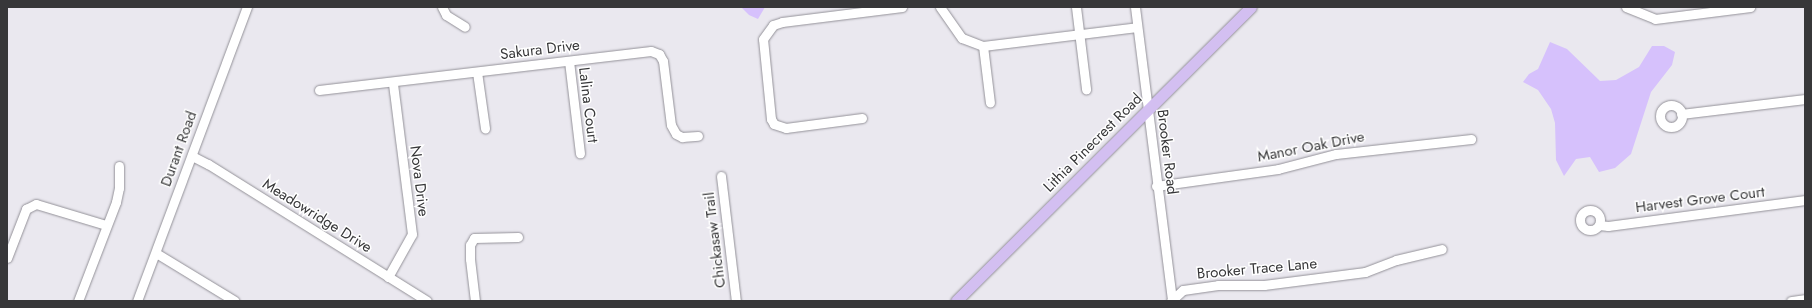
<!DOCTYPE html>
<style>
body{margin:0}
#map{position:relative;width:1812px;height:308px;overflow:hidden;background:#eae8ef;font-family:Jost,sans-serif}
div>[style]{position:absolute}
.green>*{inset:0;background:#d6c1fc}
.roads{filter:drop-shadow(0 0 1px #939198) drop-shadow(0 0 1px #939198)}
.minor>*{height:9px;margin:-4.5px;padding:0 4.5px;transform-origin:4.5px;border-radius:4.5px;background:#fff}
.minor>.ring{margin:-4.5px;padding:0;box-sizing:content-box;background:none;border:9px solid #fff;border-radius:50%}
.major>*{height:11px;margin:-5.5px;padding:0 5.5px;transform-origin:5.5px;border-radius:5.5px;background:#d3bff1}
span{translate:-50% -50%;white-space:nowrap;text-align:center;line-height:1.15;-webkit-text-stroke:3px #fff;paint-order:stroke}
.street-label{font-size:15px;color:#373739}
.frame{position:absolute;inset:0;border:8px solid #373739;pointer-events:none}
</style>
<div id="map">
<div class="green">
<i style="clip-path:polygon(741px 7px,765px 7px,758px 19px,749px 15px)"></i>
<i style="clip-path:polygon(1550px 42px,1567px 49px,1600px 81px,1616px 80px,1639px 67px,1652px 46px,1664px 46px,1675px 52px,1672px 65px,1651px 92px,1631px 154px,1615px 168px,1599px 172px,1590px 157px,1576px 159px,1564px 176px,1556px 160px,1555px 123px,1551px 109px,1538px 90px,1523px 82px,1529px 74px,1538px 69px)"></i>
</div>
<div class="roads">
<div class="minor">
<i style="left:442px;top:7px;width:9px;rotate:63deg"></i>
<i style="left:446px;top:15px;width:22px;rotate:32deg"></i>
<i style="left:940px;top:7px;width:38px;rotate:55deg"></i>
<i style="left:962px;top:38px;width:22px;rotate:21deg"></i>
<i style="left:983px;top:46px;width:155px;rotate:-7deg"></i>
<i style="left:1076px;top:7px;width:83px;rotate:83deg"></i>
<i style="left:1135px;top:7px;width:296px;rotate:82.8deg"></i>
<i style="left:1626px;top:7px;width:31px;rotate:22deg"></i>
<i style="left:1655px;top:19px;width:96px;rotate:-7.2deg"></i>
<i style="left:983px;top:46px;width:57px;rotate:83deg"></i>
<i style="left:569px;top:61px;width:93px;rotate:83.2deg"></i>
<i style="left:477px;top:72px;width:57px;rotate:81.9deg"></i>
<i style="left:319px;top:90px;width:334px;rotate:-6.7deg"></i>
<i style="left:651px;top:51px;width:9px;rotate:21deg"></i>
<i style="left:659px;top:54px;width:8px;rotate:60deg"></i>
<i style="left:663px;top:61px;width:64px;rotate:82.9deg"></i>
<i style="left:671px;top:125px;width:10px;rotate:61deg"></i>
<i style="left:676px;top:134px;width:7px;rotate:27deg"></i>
<i style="left:682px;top:137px;width:16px;rotate:-4deg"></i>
<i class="ring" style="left:1660px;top:105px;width:13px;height:13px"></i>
<i style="left:1681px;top:114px;width:125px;rotate:-6.9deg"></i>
<i style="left:862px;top:118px;width:77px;rotate:172.5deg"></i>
<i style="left:786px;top:128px;width:13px;rotate:-162deg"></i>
<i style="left:774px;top:124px;width:6px;rotate:-121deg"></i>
<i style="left:771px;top:119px;width:80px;rotate:-95.7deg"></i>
<i style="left:763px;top:39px;width:17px;rotate:-54deg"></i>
<i style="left:773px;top:25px;width:9px;rotate:-18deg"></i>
<i style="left:782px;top:22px;width:121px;rotate:-7.1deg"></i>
<i style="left:192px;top:156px;width:18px;rotate:27deg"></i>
<i style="left:208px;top:164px;width:258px;rotate:32deg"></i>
<i style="left:721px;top:176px;width:126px;rotate:83.2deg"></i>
<i style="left:1156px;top:186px;width:123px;rotate:-7.9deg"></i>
<i style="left:1278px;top:169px;width:60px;rotate:-14.5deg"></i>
<i style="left:1336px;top:154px;width:136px;rotate:-6.3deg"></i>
<i class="ring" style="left:1580px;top:210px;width:11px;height:11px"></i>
<i style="left:1599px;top:225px;width:9px;rotate:6deg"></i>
<i style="left:1608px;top:226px;width:199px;rotate:-7.5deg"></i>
<i style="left:156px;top:253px;width:92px;rotate:31.3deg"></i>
<i style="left:7px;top:258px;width:53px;rotate:-68.8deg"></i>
<i style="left:26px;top:209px;width:11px;rotate:-27deg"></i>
<i style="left:36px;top:204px;width:73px;rotate:16.7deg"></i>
<i style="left:388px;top:277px;width:49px;rotate:-60.8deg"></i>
<i style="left:412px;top:234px;width:152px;rotate:-97.2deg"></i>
<i style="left:78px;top:301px;width:106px;rotate:-69deg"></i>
<i style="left:116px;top:202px;width:14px;rotate:-78deg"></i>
<i style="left:119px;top:188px;width:22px;rotate:-90deg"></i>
<i style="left:137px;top:301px;width:314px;rotate:-69.5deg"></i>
<i style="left:475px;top:301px;width:42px;rotate:-96.8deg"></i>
<i style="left:470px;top:259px;width:14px;rotate:-90deg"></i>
<i style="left:470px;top:245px;width:8px;rotate:-60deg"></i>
<i style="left:474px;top:238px;width:44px;rotate:-1.3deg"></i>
<i style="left:1171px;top:301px;width:16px;rotate:-43deg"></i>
<i style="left:1183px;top:290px;width:35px;rotate:-8deg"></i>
<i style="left:1218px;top:285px;width:46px"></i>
<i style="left:1264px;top:285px;width:102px;rotate:-7.3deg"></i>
<i style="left:1365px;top:272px;width:33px;rotate:-21deg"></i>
<i style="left:1396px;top:260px;width:47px;rotate:-13.4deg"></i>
<i style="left:1791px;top:301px;width:14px;rotate:-8deg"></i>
</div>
<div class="major">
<i style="left:956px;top:301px;width:416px;rotate:-44.9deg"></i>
</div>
</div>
<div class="street-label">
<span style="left:540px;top:50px;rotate:-7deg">Sakura Drive</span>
<span style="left:588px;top:105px;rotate:83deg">Lalina Court</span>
<span style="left:1093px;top:143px;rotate:-45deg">Lithia Pinecrest Road</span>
<span style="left:1311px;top:147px;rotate:-11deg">Manor Oak Drive</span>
<span style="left:179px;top:149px;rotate:-70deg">Durant Road</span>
<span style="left:1167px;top:152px;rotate:83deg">Brooker Road</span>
<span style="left:419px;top:181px;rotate:83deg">Nova Drive</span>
<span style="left:1700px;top:200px;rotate:-7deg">Harvest Grove Court</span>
<span style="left:317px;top:216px;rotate:32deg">Meadowridge Drive</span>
<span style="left:715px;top:240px;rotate:-97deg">Chickasaw Trail</span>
<span style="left:1257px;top:269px;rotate:-5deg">Brooker Trace Lane</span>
</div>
<div class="frame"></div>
</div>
